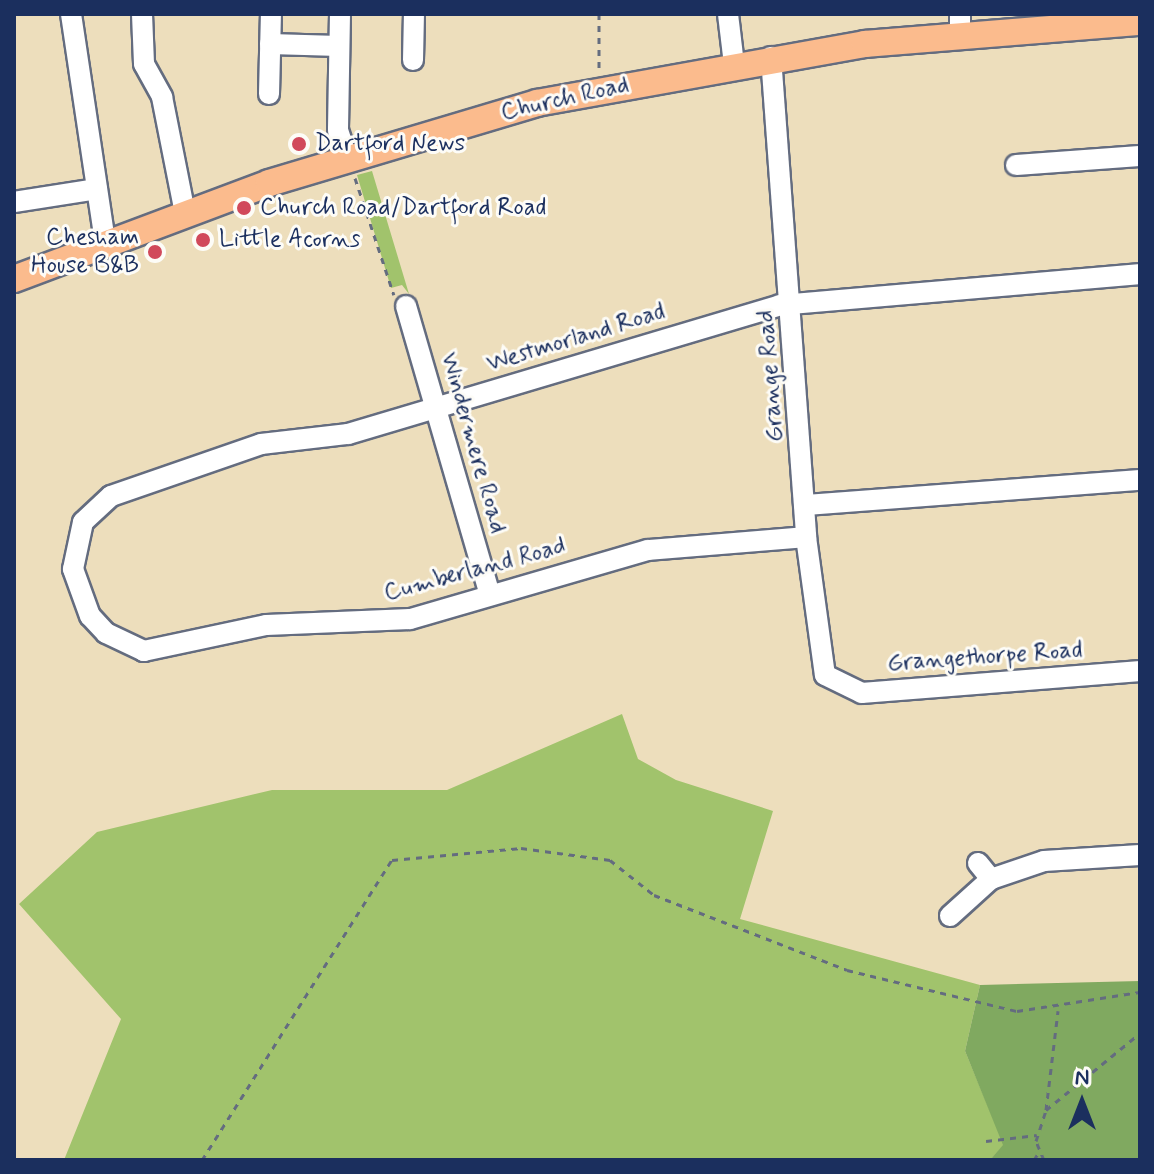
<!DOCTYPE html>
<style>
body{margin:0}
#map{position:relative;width:1154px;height:1174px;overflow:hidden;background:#eddebc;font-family:Mynerve,sans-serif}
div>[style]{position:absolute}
.green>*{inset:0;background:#a1c36c}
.forest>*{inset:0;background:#80a960}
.path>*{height:3px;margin-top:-1.5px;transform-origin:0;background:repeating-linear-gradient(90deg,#646c7f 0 6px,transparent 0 12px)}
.roads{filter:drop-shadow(2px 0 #646c7f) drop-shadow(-2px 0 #646c7f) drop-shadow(0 2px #646c7f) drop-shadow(0 -2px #646c7f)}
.minor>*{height:20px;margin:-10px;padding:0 10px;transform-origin:10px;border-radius:10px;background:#fff}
.major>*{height:26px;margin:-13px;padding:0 13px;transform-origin:13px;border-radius:13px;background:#fbbb8d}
.dots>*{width:22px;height:22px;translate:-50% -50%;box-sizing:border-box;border:4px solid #fdfcf7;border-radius:50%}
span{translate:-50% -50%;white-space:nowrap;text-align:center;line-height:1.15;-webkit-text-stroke:6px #fdfcf7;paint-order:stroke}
.street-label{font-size:24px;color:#1b2f5e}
.poi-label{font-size:24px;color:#1b2f5e}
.left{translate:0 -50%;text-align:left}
.right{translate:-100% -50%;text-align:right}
.frame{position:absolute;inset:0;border:16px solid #1b2f5e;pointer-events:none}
.north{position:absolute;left:1042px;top:1062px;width:80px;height:80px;-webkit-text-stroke:6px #fdfcf7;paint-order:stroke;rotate:0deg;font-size:22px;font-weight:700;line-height:32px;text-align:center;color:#1b2f5e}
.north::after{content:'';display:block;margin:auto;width:28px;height:36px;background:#1b2f5e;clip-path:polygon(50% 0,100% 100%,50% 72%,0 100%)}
</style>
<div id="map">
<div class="green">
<div style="clip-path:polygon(372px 171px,409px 294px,402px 285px,391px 288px,357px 175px)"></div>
<div style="clip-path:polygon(622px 714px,638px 759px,676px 780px,773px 811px,740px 919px,980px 985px,965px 1051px,1004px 1145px,990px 1160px,64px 1160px,121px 1019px,19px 904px,97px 832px,272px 790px,447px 790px)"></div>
</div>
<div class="forest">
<div style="clip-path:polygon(1140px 981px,1140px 1160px,990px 1160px,1003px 1145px,965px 1051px,980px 985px)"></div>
</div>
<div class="path">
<div style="left:599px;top:14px;width:56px;rotate:90deg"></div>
<div style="left:355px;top:178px;width:123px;rotate:71.6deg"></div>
<div style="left:1046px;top:1110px;width:100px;rotate:-83.1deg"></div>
<div style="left:986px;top:1141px;width:51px;rotate:-6.7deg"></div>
<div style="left:202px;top:1160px;width:355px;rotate:-57.7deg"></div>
<div style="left:392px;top:860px;width:130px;rotate:-5.3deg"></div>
<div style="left:521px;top:848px;width:90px;rotate:7.7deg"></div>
<div style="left:610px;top:860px;width:56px;rotate:38.5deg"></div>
<div style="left:654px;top:895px;width:207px;rotate:21.2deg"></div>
<div style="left:847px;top:970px;width:175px;rotate:13.6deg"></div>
<div style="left:1017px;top:1011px;width:124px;rotate:-8.8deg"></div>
<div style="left:1034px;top:1160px;width:12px;rotate:-59deg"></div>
<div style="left:1044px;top:1160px;width:21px;rotate:-113deg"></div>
<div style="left:1036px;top:1141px;width:33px;rotate:-72deg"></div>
<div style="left:1046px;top:1110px;width:122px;rotate:-39.3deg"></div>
</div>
<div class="roads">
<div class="minor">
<div style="left:71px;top:14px;width:231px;rotate:81.5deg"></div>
<div style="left:142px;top:14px;width:50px;rotate:87.7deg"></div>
<div style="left:144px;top:64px;width:38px;rotate:61deg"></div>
<div style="left:162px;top:97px;width:118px;rotate:78.8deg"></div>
<div style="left:340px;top:14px;width:116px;rotate:91deg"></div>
<div style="left:338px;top:130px;width:29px;rotate:72deg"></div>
<div style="left:728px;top:14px;width:50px;rotate:83.2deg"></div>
<div style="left:960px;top:14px;width:19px;rotate:90deg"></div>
<div style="left:270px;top:44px;width:69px;rotate:1.7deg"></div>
<div style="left:771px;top:57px;width:481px;rotate:85.8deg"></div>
<div style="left:806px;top:537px;width:139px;rotate:82.2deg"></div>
<div style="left:825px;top:675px;width:41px;rotate:25.9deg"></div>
<div style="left:862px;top:693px;width:279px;rotate:-4.5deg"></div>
<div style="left:413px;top:60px;width:46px;rotate:-88.8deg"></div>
<div style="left:269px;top:94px;width:80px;rotate:-88.6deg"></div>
<div style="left:1016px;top:165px;width:124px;rotate:-4.2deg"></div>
<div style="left:14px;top:202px;width:84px;rotate:-8.9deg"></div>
<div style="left:406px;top:306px;width:301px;rotate:73.8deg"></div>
<div style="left:806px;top:505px;width:335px;rotate:-4.3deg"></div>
<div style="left:806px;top:537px;width:159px;rotate:175.3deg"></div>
<div style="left:648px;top:550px;width:248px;rotate:163.8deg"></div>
<div style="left:410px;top:619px;width:144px;rotate:177.6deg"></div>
<div style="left:266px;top:625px;width:125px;rotate:168deg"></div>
<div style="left:144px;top:651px;width:42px;rotate:-154.7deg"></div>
<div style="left:106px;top:633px;width:23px;rotate:-133deg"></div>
<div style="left:90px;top:616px;width:50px;rotate:-109.9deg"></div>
<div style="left:73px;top:569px;width:48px;rotate:-78deg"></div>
<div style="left:83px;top:522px;width:38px;rotate:-43deg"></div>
<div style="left:111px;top:496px;width:159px;rotate:-19.1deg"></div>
<div style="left:261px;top:444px;width:88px;rotate:-6.6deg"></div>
<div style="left:348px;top:434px;width:451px;rotate:-16.6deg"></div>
<div style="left:780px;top:305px;width:361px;rotate:-4.9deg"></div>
<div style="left:978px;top:863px;width:21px;rotate:51deg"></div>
<div style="left:950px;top:916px;width:55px;rotate:-42.1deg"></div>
<div style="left:991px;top:879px;width:56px;rotate:-18.8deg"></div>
<div style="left:1044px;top:861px;width:96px;rotate:-3.6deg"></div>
</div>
<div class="major">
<div style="left:14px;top:279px;width:272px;rotate:-20.6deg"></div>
<div style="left:269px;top:183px;width:280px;rotate:-16.6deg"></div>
<div style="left:537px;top:103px;width:333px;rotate:-10.2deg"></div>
<div style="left:865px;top:44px;width:276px;rotate:-4.6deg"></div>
</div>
</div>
<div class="dots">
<div style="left:299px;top:144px;background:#d1495b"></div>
<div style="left:244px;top:208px;background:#d1495b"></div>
<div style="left:203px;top:240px;background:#d1495b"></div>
<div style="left:155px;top:252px;background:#d1495b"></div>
</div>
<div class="street-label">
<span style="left:565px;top:99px;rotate:-13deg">Church Road</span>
<span style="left:576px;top:338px;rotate:-17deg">Westmorland Road</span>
<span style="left:771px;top:376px;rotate:-94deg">Grange Road</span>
<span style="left:473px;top:443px;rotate:74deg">Windermere Road</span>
<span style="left:475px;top:570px;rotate:-15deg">Cumberland Road</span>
<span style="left:985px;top:657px;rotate:-4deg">Grangethorpe Road</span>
</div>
<div class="poi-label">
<span class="left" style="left:315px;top:144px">Dartford News</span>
<span class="left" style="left:260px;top:208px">Church Road/Dartford Road</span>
<span class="right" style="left:139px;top:252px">Chesham<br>House B&amp;B</span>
<span class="left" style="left:219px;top:240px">Little Acorns</span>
</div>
<div class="frame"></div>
<div class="north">N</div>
</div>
